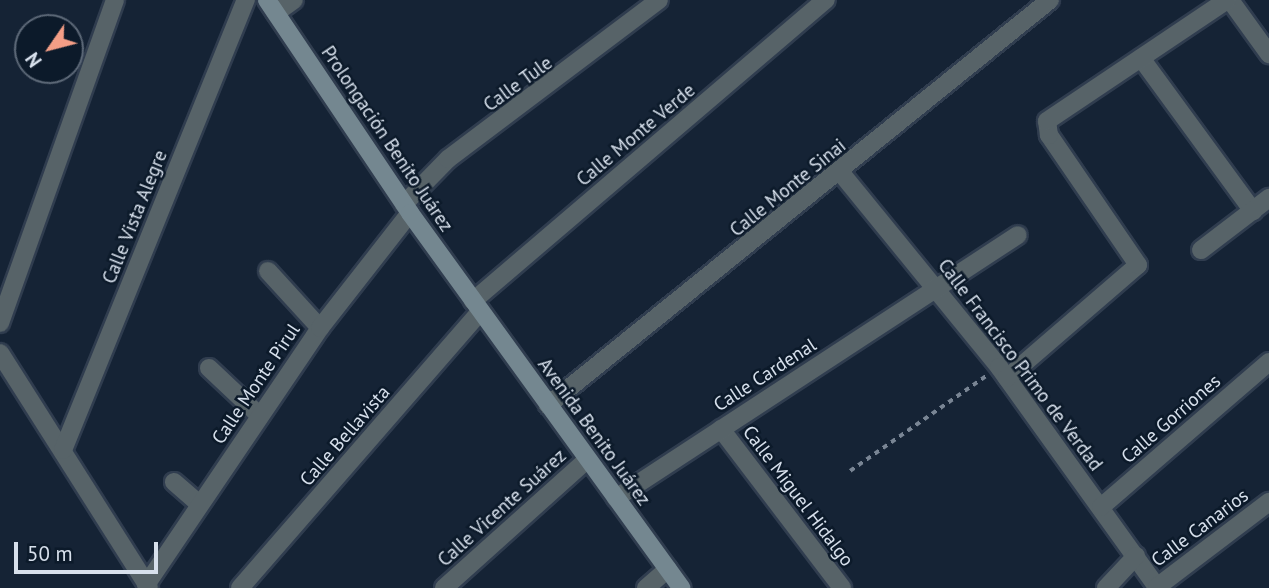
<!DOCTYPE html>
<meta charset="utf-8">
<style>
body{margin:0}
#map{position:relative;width:1269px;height:588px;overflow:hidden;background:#152335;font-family:"PT Sans",sans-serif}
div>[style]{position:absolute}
.path>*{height:3.5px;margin-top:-1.75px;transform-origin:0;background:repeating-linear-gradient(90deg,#798594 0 5px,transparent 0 10px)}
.roads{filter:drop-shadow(2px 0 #303d4f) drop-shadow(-2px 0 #303d4f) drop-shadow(0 2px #303d4f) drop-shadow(0 -2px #303d4f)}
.minor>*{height:18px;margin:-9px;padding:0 9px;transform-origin:9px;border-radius:9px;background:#576368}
.secondary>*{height:18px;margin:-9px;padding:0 9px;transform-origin:9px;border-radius:9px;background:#748790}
span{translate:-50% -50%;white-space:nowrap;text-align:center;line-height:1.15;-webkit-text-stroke:5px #0c1a2a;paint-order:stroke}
.street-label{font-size:19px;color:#d7e0ec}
.north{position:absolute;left:14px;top:14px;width:70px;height:70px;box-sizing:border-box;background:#0c1a2a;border:2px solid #5d6978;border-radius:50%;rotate:235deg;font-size:19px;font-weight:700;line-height:28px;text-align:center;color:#d7e0ec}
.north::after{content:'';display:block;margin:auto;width:24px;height:32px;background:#f49e86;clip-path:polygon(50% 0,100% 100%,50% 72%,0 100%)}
.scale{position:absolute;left:14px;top:542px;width:144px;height:32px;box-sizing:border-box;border:4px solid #d7e0ec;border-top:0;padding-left:9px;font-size:21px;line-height:24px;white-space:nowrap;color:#d7e0ec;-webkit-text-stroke:5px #0c1a2a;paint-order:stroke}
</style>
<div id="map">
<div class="path">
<div style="left:850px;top:471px;width:166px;rotate:-34.9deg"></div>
</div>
<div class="roads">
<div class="minor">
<div style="left:1230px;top:0;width:67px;rotate:54.2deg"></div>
<div style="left:276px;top:13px;width:22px;rotate:-36deg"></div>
<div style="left:1141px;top:58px;width:190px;rotate:53.8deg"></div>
<div style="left:841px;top:173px;width:250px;rotate:50.8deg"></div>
<div style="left:999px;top:367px;width:272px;rotate:54.3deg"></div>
<div style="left:404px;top:204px;width:63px;rotate:-45.6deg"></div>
<div style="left:448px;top:159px;width:264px;rotate:-37deg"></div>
<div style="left:1201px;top:250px;width:86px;rotate:-37.4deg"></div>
<div style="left:268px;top:271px;width:77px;rotate:47.6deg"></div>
<div style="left:473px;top:301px;width:464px;rotate:-40.5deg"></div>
<div style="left:0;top:323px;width:343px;rotate:-70.4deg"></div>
<div style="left:0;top:353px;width:278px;rotate:57.6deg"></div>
<div style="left:209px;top:368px;width:70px;rotate:43.3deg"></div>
<div style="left:1007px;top:378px;width:173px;rotate:-40.8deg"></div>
<div style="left:1138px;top:265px;width:158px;rotate:-124.4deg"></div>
<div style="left:1049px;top:135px;width:14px;rotate:-98deg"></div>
<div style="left:1047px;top:121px;width:217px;rotate:-33.9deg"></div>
<div style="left:548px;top:405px;width:645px;rotate:-38.9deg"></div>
<div style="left:721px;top:429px;width:200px;rotate:52.7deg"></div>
<div style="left:63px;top:450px;width:486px;rotate:-67.9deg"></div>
<div style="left:174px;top:482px;width:33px;rotate:41deg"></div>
<div style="left:616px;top:498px;width:480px;rotate:-33.2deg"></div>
<div style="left:1101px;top:507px;width:222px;rotate:-40.8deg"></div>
<div style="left:146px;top:585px;width:310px;rotate:-55.9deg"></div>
<div style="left:320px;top:328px;width:146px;rotate:-52deg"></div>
<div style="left:1157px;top:587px;width:141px;rotate:-37.2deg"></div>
<div style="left:240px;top:588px;width:366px;rotate:-49deg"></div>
<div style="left:444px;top:588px;width:193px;rotate:-41.9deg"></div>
<div style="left:646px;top:588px;width:29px;rotate:-41deg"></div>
<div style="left:1106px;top:588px;width:44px;rotate:-46.8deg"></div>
</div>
<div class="secondary">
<div style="left:267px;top:0;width:257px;rotate:56.1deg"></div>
<div style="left:410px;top:213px;width:463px;rotate:54.1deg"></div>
</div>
</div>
<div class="street-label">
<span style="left:518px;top:84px;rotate:-36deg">Calle Tule</span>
<span style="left:636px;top:135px;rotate:-40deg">Calle Monte Verde</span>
<span style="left:387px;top:139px;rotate:56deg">Prolongación Benito Juárez</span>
<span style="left:788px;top:188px;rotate:-39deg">Calle Monte Sinai</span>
<span style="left:135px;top:217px;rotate:-68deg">Calle Vista Alegre</span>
<span style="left:1020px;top:365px;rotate:53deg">Calle Francisco Primo de Verdad</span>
<span style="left:765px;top:375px;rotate:-33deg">Calle Cardenal</span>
<span style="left:256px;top:384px;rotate:-56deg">Calle Monte Pirul</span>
<span style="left:1171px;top:419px;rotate:-41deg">Calle Gorriones</span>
<span style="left:594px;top:432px;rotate:54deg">Avenida Benito Juárez</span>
<span style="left:345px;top:436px;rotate:-49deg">Calle Bellavista</span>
<span style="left:798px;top:496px;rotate:53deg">Calle Miguel Hidalgo</span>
<span style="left:502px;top:508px;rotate:-42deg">Calle Vicente Suárez</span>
<span style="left:1200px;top:528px;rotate:-37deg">Calle Canarios</span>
</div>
<div class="north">N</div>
<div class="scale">50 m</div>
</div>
